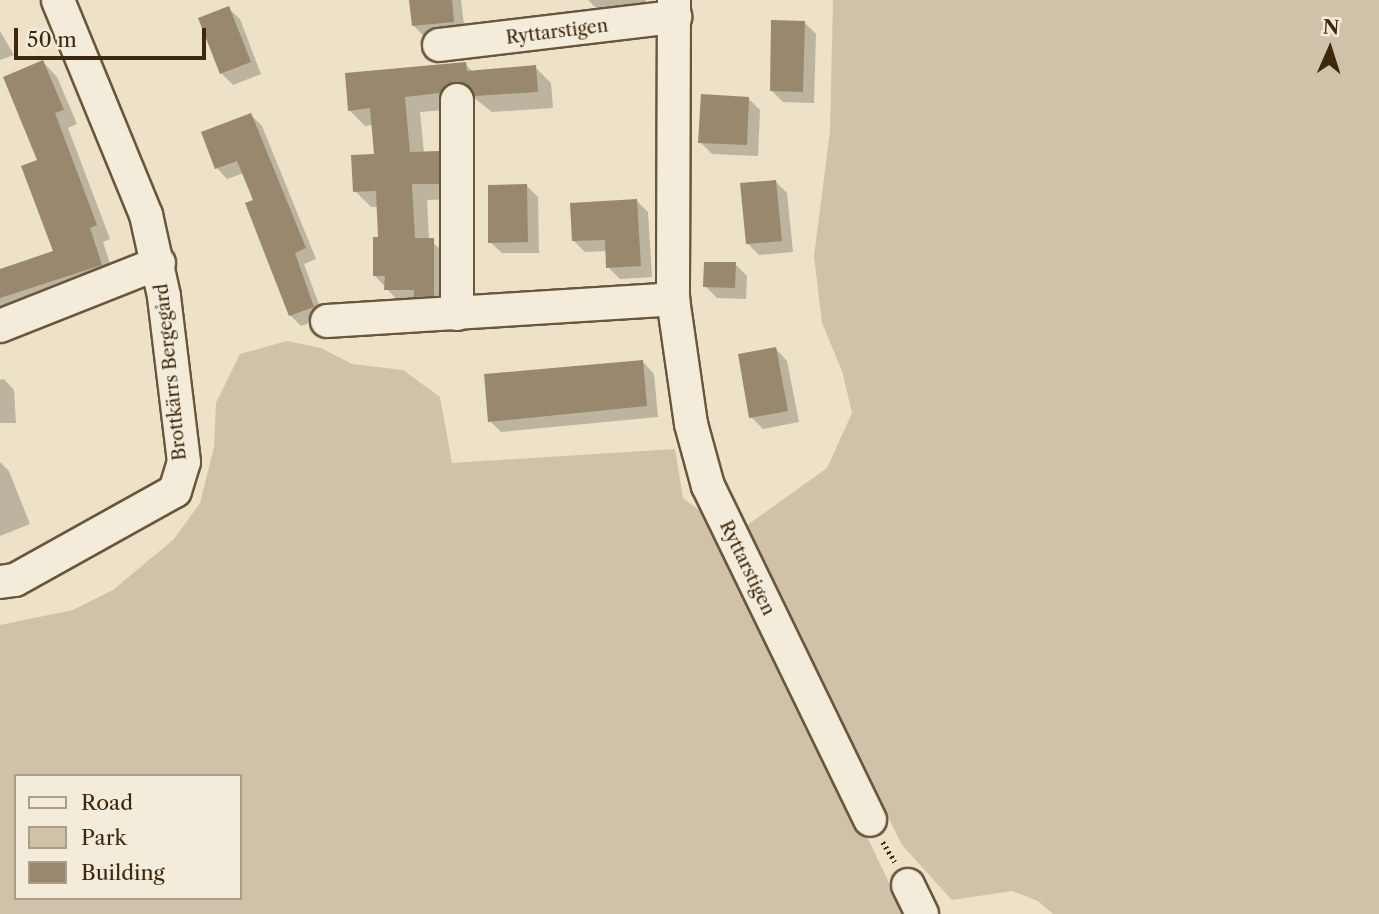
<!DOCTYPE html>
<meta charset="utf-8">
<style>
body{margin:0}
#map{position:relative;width:1379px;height:914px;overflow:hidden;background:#ede1c8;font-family:"Libre Caslon Text",serif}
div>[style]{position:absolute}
.green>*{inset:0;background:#cfc2a8}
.shadow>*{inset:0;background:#0003}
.building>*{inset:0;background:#99886d}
.path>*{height:4.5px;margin-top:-2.25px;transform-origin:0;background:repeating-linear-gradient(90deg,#3e280b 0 2px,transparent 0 5.5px)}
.roads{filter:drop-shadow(2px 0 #6a563a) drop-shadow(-2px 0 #6a563a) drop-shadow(0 2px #6a563a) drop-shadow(0 -2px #6a563a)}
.minor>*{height:32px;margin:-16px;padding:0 16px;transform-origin:16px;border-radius:16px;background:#f3ecdb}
span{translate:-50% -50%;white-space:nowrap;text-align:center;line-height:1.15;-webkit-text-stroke:5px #f3ecdb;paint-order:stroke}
.street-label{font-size:18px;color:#3e280b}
.legend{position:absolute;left:14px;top:774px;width:228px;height:126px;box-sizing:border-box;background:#f3ecdb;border:2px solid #ab9e88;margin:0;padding:9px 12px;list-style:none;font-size:21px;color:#3e280b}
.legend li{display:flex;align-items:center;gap:14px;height:35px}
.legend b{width:35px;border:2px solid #ab9e88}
.north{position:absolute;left:1295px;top:14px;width:70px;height:70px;-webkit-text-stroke:5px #f3ecdb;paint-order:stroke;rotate:3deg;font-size:19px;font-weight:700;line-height:28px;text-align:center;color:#3e280b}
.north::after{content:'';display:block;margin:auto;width:24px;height:32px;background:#3e280b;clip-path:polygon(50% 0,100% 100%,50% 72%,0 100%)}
.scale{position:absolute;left:14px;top:28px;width:192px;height:32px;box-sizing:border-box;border:4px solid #3e280b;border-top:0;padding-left:9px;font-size:21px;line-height:24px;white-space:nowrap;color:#3e280b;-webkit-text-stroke:5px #f3ecdb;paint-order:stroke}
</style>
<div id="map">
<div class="green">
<div style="clip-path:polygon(833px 0,1379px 0,1379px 914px,1053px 914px,1038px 901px,1012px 891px,952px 900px,902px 845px,746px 526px,827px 468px,852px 413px,842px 371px,822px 323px,814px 256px,830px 131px)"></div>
<div style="clip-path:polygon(evenodd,287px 341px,321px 348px,352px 364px,403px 370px,440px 397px,452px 463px,675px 449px,683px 498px,717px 524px,904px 914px,0 914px,0 625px,73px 610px,113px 590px,174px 539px,200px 503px,214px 447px,216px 403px,240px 354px,287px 341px,16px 776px,240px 776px,240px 898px,16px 898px,16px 776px)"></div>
</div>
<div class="shadow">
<div style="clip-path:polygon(411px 0,461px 0,465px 33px,425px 37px,413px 25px)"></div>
<div style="clip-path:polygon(588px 0,646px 0,646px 7px,598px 10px)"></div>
<div style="clip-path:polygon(228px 8px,240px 19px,261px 74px,233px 85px,221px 73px)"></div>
<div style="clip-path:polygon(804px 22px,816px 34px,814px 103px,783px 102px,771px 90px)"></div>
<div style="clip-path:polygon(0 31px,14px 55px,0 60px)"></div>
<div style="clip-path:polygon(43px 62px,57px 77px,77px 124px,68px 128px,110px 239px,103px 242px,115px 279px,0 318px,0 270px,55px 252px)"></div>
<div style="clip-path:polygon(465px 64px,473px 72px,535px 67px,551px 83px,553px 108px,492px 112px,473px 97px,457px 109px,420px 112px,424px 153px,438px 153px,454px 169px,454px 199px,427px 200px,429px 240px,449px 256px,449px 311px,402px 305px,374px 275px,380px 239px,379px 207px,371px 207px,355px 191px,376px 156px,373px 125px,365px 126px,349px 110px)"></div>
<div style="clip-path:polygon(748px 98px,760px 110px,758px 156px,712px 154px,700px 142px)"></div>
<div style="clip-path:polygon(251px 115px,262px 126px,316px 259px,304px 264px,324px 318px,301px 326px,290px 315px,244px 173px,227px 179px,217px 168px,203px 133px)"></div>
<div style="clip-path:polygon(776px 182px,787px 193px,793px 252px,759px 255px,747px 243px)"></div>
<div style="clip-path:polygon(527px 186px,538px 197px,539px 253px,502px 253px,490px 242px)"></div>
<div style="clip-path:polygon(637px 201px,648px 212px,652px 277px,620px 279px,608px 267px,607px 251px,585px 252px,574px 241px)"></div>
<div style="clip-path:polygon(735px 264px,747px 276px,746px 299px,717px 298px,705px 286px)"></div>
<div style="clip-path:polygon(776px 349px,787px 361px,799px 422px,763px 429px,751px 417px)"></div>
<div style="clip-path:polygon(643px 362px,654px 374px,658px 417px,501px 432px,490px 421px)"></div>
<div style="clip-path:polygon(4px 379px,14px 390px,16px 423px,0 423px,0 380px)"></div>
<div style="clip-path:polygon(0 462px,9px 471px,30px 524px,0 536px)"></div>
</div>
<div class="building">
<div style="clip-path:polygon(409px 0,452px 0,454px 22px,412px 26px)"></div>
<div style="clip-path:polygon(229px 6px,251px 62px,220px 74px,198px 18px)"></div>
<div style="clip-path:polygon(771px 20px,805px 21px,803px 92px,770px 91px)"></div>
<div style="clip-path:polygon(43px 60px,64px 110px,55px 113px,97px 225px,90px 228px,102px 265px,0 298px,0 269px,53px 251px,21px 166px,37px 160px,3px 77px)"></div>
<div style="clip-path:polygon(466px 62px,467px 71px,536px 65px,538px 92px,475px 96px,467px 85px,456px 82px,440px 93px,405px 97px,410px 152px,439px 151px,439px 184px,412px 184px,415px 238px,434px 238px,434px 296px,414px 297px,414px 290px,384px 290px,385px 276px,373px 276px,373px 237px,378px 237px,376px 191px,353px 192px,351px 155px,374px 154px,370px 108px,348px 111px,345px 73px)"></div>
<div style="clip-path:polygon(701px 94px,749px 97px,747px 145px,698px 143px)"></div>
<div style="clip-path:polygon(251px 113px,306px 248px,295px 253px,314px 307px,289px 316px,245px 203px,253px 200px,237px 161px,215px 169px,201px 132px)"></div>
<div style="clip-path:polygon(776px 180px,782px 241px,746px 244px,740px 183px)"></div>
<div style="clip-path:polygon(527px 184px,528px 242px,488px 243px,488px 185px)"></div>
<div style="clip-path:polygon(637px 199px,641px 266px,606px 268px,605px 240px,572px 241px,570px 203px)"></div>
<div style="clip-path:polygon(704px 262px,736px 262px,735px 288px,703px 287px)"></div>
<div style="clip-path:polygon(776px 347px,788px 411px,749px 418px,738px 354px)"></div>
<div style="clip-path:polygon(643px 360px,647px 406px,488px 422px,484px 374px)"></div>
</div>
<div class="path">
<div style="left:883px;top:842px;width:23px;rotate:59deg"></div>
</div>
<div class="roads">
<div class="minor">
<div style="left:674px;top:0;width:299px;rotate:90.2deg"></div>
<div style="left:673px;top:299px;width:126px;rotate:81.8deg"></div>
<div style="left:691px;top:424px;width:64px;rotate:74.7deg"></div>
<div style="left:708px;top:486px;width:371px;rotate:64.1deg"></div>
<div style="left:439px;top:45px;width:238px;rotate:-6.8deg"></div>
<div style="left:457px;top:100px;width:214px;rotate:90deg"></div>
<div style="left:327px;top:321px;width:347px;rotate:-3.6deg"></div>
<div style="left:0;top:326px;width:171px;rotate:-21.6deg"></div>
<div style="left:0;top:582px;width:15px;rotate:-8deg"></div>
<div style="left:15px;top:580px;width:183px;rotate:-29.1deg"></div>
<div style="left:175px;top:491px;width:30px;rotate:-73deg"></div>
<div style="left:184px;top:462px;width:167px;rotate:-96.9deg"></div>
<div style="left:164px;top:296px;width:83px;rotate:-102.5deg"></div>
<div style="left:146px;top:215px;width:232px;rotate:-112.3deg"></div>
<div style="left:908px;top:885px;width:32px;rotate:64deg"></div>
</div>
</div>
<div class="street-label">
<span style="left:557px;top:32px;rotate:-7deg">Ryttarstigen</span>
<span style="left:171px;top:372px;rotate:-96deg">Brottkärrs Bergegård</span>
<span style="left:747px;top:568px;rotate:64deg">Ryttarstigen</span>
</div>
<ul class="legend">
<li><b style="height:9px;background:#f3ecdb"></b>Road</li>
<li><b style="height:19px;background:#cfc2a8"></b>Park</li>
<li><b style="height:19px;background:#99886d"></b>Building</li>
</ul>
<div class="north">N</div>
<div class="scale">50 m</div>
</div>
